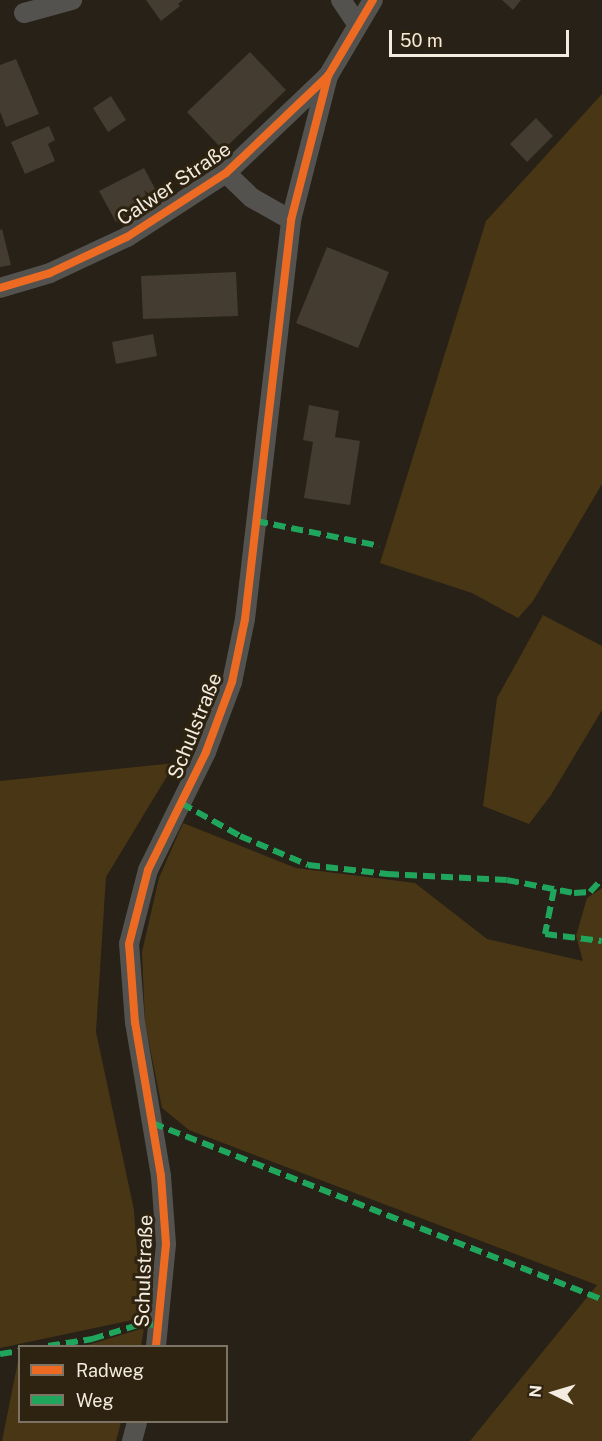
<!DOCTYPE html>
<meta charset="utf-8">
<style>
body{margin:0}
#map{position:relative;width:602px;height:1441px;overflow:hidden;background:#272117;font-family:"Public Sans",sans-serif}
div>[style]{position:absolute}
.green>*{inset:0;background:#493614}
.building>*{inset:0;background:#443c30}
.street>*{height:20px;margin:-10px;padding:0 10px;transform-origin:10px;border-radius:10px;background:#54524e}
.quiet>*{height:6px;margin-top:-3px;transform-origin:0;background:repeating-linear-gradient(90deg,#20a55d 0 12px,transparent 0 18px)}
.cycleway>*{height:8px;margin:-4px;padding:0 4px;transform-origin:4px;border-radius:4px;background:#ed6a23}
span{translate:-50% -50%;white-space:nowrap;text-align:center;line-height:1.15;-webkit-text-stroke:6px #2e2310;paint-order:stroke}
.street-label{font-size:20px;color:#f4ece1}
.legend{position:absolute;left:18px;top:1345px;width:210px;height:78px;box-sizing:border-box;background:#2e2310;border:2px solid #7d7364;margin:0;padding:8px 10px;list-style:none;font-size:18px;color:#f4ece1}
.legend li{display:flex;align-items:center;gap:12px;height:30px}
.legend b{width:30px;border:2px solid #7d7364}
.north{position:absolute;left:524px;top:1363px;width:60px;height:60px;-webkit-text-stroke:4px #2e2310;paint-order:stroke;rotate:275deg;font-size:16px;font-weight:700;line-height:24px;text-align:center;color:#f4ece1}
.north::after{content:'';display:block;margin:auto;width:21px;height:27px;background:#f4ece1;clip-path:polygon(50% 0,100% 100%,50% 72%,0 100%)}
.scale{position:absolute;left:389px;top:30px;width:180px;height:27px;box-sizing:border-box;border:3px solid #f4ece1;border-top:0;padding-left:8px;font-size:18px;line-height:21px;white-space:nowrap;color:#f4ece1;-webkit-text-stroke:4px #2e2310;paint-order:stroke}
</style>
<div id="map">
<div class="green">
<div style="clip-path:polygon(602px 94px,602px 484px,533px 601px,518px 618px,472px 593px,380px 563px,486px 221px)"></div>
<div style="clip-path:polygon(543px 615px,602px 646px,602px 710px,551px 795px,529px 824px,483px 806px,497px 698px)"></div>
<div style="clip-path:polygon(175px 763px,106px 877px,96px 1032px,134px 1210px,142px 1318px,0 1348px,0 781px)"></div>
<div style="clip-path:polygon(183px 823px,296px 868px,415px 883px,487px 939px,583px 961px,576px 936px,587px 898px,602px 888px,602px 1441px,470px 1441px,597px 1285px,189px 1130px,162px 1108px,145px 1023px,142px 952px,159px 878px)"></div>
<div style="clip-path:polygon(144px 1328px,141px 1346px,79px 1346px,91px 1344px)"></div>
<div style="clip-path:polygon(18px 1361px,20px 1422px,121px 1422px,116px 1441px,2px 1441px)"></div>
</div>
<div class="building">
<div style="clip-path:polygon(146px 0,183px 0,178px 4px,180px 6px,161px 21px)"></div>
<div style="clip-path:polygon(502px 0,521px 0,513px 10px)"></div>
<div style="clip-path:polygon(250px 52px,286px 90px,223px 150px,187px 112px)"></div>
<div style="clip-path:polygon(16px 59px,39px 114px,6px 127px,0 112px,0 65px)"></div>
<div style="clip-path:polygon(111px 96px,126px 120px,108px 132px,93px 108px)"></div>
<div style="clip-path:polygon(536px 118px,553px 136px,527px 162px,510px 144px)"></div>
<div style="clip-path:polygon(49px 126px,55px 140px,48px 144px,55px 161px,25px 174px,11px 142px)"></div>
<div style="clip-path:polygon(144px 168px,160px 198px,116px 222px,99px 191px)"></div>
<div style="clip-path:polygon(2px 229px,11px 265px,0 267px,0 230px)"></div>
<div style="clip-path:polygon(327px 247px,389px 272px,358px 348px,296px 323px)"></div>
<div style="clip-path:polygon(236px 272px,238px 316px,143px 319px,141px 276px)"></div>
<div style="clip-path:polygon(153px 334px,157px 356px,116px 364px,112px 342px)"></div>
<div style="clip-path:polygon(309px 405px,339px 411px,335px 437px,360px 441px,350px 505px,304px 498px,313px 442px,303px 440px)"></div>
</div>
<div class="street">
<div style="left:341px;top:0;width:29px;rotate:56deg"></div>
<div style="left:24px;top:13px;width:50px;rotate:-15.2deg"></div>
<div style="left:226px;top:173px;width:36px;rotate:44deg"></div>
<div style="left:252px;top:198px;width:45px;rotate:29.4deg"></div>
<div style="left:0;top:288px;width:52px;rotate:-16.7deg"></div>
<div style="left:50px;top:273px;width:85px;rotate:-25.1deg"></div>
<div style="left:127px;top:237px;width:118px;rotate:-32.9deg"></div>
<div style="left:226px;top:173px;width:141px;rotate:-43.6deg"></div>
<div style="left:328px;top:76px;width:88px;rotate:-59.4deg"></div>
<div style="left:156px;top:1346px;width:102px;rotate:-84.4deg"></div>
<div style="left:166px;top:1244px;width:68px;rotate:-94.2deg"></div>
<div style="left:161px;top:1176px;width:155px;rotate:-99.6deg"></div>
<div style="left:135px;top:1023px;width:79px;rotate:-94.3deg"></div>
<div style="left:129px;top:944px;width:76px;rotate:-75.6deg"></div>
<div style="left:148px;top:870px;width:131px;rotate:-63.8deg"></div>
<div style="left:206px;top:752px;width:75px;rotate:-69.6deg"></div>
<div style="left:232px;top:682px;width:64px;rotate:-78.3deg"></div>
<div style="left:245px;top:619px;width:402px;rotate:-83.4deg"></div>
<div style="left:291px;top:220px;width:149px;rotate:-75.6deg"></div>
<div style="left:132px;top:1441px;width:20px;rotate:-75deg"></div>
</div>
<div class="quiet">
<div style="left:256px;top:521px;width:126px;rotate:11.4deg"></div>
<div style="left:181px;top:803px;width:68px;rotate:29.2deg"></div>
<div style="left:240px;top:836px;width:74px;rotate:23.1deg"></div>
<div style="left:308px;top:865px;width:80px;rotate:6.5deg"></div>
<div style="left:387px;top:874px;width:120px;rotate:2.9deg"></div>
<div style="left:507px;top:880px;width:68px;rotate:11deg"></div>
<div style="left:574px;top:893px;width:16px;rotate:-4deg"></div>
<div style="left:590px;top:892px;width:18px;rotate:-47deg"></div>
<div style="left:554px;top:889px;width:46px;rotate:101.3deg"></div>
<div style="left:545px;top:934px;width:57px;rotate:7deg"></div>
<div style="left:152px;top:1123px;width:483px;rotate:21.4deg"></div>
<div style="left:48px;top:1346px;width:45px;rotate:-9deg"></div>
<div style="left:92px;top:1339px;width:51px;rotate:-17deg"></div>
<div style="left:141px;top:1324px;width:18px;rotate:3deg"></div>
<div style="left:0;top:1354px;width:20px;rotate:-9deg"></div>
</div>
<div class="cycleway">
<div style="left:0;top:288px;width:52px;rotate:-16.7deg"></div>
<div style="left:50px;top:273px;width:85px;rotate:-25.1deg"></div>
<div style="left:127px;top:237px;width:118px;rotate:-32.9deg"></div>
<div style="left:226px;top:173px;width:141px;rotate:-43.6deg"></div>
<div style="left:328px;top:76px;width:88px;rotate:-59.4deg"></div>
<div style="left:156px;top:1346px;width:102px;rotate:-84.4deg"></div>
<div style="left:166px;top:1244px;width:68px;rotate:-94.2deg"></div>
<div style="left:161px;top:1176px;width:155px;rotate:-99.6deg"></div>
<div style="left:135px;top:1023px;width:79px;rotate:-94.3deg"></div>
<div style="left:129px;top:944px;width:76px;rotate:-75.6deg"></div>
<div style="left:148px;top:870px;width:131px;rotate:-63.8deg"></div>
<div style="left:206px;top:752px;width:75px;rotate:-69.6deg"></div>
<div style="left:232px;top:682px;width:64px;rotate:-78.3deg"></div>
<div style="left:245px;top:619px;width:402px;rotate:-83.4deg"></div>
<div style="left:291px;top:220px;width:149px;rotate:-75.6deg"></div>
</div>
<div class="street-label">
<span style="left:174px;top:184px;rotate:-34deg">Calwer Straße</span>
<span style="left:195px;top:726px;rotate:-68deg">Schulstraße</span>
<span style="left:144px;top:1271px;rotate:-88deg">Schulstraße</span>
</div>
<ul class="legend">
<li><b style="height:8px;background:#ed6a23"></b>Radweg</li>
<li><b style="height:8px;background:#20a55d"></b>Weg</li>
</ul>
<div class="north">N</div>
<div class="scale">50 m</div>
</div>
